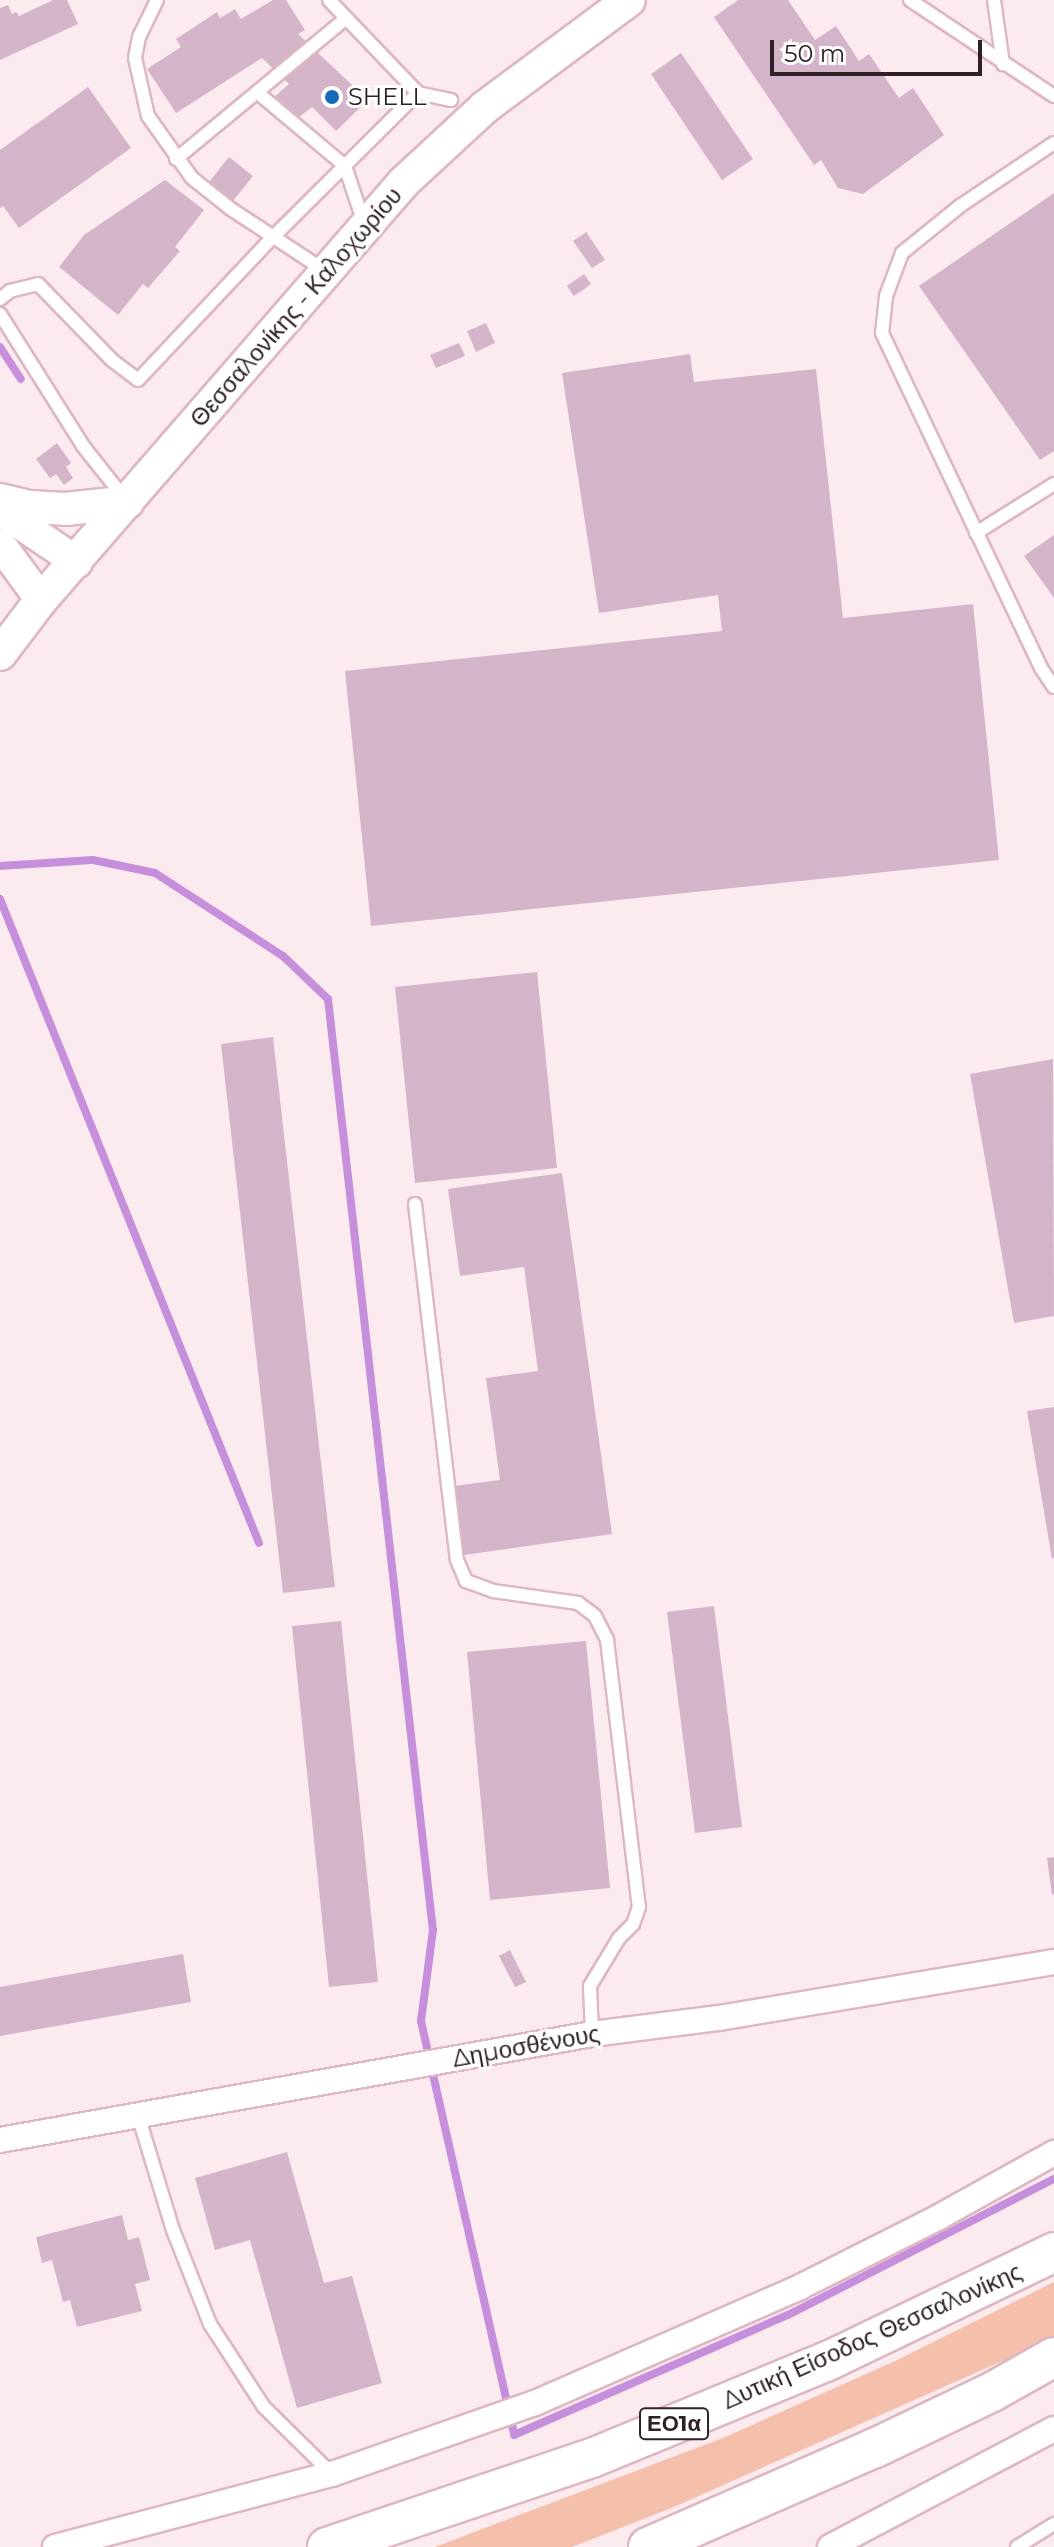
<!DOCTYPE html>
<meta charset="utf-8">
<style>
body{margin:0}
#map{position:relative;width:1054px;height:2547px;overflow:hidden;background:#fbebef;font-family:Montserrat,sans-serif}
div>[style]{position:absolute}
.green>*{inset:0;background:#f4bfab}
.stream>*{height:8px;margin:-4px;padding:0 4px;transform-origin:4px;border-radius:4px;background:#c68fdb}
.building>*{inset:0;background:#d3b4c9}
.roads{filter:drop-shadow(2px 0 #ddb7c1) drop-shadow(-2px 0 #ddb7c1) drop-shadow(0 2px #ddb7c1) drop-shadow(0 -2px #ddb7c1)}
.service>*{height:12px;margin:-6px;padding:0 6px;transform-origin:6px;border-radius:6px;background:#fff}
.minor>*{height:24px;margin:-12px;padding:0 12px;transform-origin:12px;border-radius:12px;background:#fff}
.tertiary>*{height:30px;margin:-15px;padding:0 15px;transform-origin:15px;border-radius:15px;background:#fff}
.secondary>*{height:32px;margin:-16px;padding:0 16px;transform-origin:16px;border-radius:16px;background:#fff}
.trunk>*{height:38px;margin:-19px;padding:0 19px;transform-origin:19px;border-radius:19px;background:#fff}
.dots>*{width:22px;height:22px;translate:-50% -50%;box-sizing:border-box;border:4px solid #fff;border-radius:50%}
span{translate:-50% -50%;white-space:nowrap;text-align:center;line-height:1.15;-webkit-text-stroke:6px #fff;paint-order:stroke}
.shield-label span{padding:2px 6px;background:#fff;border:2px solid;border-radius:6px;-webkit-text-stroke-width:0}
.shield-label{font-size:22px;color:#2e2024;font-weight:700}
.poi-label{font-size:24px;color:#2e2024}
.left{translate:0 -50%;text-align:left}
.street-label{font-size:24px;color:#2e2024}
.scale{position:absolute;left:770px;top:40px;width:212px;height:36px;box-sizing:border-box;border:4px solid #2e2024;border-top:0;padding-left:10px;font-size:24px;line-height:28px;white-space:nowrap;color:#2e2024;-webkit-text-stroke:6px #fff;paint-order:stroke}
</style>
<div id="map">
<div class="green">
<div style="clip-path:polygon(1054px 2282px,1054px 2338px,674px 2507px,572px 2547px,435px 2547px,723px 2438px,895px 2361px)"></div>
</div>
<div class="stream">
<div style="left:0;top:347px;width:38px;rotate:57deg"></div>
<div style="left:0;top:866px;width:93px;rotate:-3.7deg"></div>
<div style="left:93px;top:860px;width:63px;rotate:11.8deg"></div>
<div style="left:155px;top:873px;width:153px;rotate:33deg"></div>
<div style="left:283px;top:956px;width:62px;rotate:43.7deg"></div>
<div style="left:328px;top:999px;width:937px;rotate:83.57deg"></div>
<div style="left:433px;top:1930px;width:92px;rotate:97.5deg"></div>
<div style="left:421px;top:2021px;width:424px;rotate:77.3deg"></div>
<div style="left:514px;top:2435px;width:299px;rotate:-23.7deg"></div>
<div style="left:788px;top:2315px;width:299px;rotate:-27.1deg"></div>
<div style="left:0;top:899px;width:694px;rotate:68.09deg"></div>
</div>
<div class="building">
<div style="clip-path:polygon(53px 0,67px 0,78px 24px,0 60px,0 8px,8px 5px,12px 14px,16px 12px,19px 16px)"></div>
<div style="clip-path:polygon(273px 0,286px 0,305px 30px,298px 34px,368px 100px,336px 131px,312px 107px,298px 118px,273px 98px,289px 84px,262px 58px,176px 113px,147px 69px,181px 47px,176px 39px,217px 12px,220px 18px,235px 9px,241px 19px)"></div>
<div style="clip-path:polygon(738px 0,788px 0,815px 40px,836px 26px,859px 61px,869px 54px,899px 98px,913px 88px,944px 135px,863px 194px,838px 188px,821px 160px,814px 165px,714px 17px)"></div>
<div style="clip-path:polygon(681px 53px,753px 159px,722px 180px,651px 74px)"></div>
<div style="clip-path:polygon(88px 87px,131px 148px,19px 228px,3px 206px,0 208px,0 150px)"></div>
<div style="clip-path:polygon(229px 157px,253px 176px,233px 201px,209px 182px)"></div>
<div style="clip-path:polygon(165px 180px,204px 210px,175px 247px,180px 251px,148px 288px,143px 284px,118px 315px,59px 267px,84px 235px)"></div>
<div style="clip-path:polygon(1054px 193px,1054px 451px,1040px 460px,919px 286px)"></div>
<div style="clip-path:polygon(586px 232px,605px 260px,592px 268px,573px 241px)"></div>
<div style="clip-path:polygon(584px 274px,591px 284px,574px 296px,567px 286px)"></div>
<div style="clip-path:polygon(486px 323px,495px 343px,476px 352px,467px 331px)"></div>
<div style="clip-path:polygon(459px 343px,465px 356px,436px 368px,430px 355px)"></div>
<div style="clip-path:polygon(690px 354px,694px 382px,816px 369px,843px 618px,973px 604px,999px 860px,371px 926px,345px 671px,722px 631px,718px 595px,599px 613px,562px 373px)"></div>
<div style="clip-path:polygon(57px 443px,71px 463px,66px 467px,73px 478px,64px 485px,56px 474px,50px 478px,36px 459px)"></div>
<div style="clip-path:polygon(1054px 535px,1054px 598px,1024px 556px)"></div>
<div style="clip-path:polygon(537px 972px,557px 1168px,415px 1183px,395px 987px)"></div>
<div style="clip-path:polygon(273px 1037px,335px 1587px,283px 1593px,221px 1044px)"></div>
<div style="clip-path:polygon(1053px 1059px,1054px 1316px,1014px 1323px,970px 1074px)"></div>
<div style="clip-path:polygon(562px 1173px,612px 1534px,464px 1555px,454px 1486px,500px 1480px,486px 1378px,538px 1371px,524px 1267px,460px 1276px,448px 1189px)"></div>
<div style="clip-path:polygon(1054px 1407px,1054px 1558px,1052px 1559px,1027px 1411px)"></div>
<div style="clip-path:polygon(714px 1606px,742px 1827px,695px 1833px,667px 1612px)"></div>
<div style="clip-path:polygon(341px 1621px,378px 1982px,329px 1987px,292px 1626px)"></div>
<div style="clip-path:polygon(586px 1641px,610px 1888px,490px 1900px,467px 1652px)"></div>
<div style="clip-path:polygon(1054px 1857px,1054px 1894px,1052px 1895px,1047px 1858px)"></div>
<div style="clip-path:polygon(510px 1950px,526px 1982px,515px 1987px,499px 1956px)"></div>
<div style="clip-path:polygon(183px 1954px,191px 2002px,0 2036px,0 1987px)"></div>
<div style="clip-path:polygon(287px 2152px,324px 2283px,352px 2276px,382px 2383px,297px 2408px,250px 2240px,215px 2250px,195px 2178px)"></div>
<div style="clip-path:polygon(122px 2215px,128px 2240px,139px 2237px,150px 2280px,135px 2284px,142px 2311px,77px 2327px,70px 2300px,63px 2302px,52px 2260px,42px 2263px,36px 2237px)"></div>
</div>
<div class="roads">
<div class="service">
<div style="left:157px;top:0;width:41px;rotate:115.9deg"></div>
<div style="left:139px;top:37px;width:21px;rotate:101deg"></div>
<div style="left:135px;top:58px;width:59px;rotate:77.4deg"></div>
<div style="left:148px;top:116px;width:76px;rotate:54.6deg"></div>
<div style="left:192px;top:178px;width:50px;rotate:38.5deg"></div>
<div style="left:231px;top:209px;width:111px;rotate:33.3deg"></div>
<div style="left:329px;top:0;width:129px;rotate:46.3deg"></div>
<div style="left:418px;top:93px;width:34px;rotate:12deg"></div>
<div style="left:910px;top:0;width:173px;rotate:33.7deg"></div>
<div style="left:994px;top:0;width:65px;rotate:82deg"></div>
<div style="left:258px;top:93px;width:114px;rotate:40deg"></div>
<div style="left:345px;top:166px;width:60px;rotate:71.6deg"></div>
<div style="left:1054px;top:143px;width:113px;rotate:146.2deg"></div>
<div style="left:960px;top:206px;width:75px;rotate:141deg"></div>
<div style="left:902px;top:253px;width:46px;rotate:110.4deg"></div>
<div style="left:886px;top:296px;width:37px;rotate:96deg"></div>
<div style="left:882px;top:333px;width:371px;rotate:64.6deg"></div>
<div style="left:1041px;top:668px;width:23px;rotate:56deg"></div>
<div style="left:176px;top:159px;width:219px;rotate:-39.6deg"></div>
<div style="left:0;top:299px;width:13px;rotate:-39deg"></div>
<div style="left:10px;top:291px;width:29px;rotate:-14deg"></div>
<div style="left:38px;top:284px;width:107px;rotate:45.8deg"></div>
<div style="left:113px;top:361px;width:31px;rotate:37deg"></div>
<div style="left:138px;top:380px;width:195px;rotate:-46.7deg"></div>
<div style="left:272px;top:238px;width:206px;rotate:-44.8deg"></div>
<div style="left:0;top:314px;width:156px;rotate:57.8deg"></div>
<div style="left:83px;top:446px;width:68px;rotate:51.6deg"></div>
<div style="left:976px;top:533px;width:92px;rotate:-32.1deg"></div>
<div style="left:415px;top:1204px;width:358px;rotate:83.3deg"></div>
<div style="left:457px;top:1560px;width:23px;rotate:67deg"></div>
<div style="left:466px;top:1581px;width:29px;rotate:20deg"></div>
<div style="left:493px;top:1591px;width:86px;rotate:8deg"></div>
<div style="left:578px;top:1603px;width:21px;rotate:37deg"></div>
<div style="left:595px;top:1616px;width:27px;rotate:63deg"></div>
<div style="left:607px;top:1640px;width:269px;rotate:83.2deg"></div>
<div style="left:639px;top:1907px;width:18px;rotate:109deg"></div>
<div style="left:633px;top:1924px;width:20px;rotate:135deg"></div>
<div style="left:619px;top:1938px;width:56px;rotate:121.1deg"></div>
<div style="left:590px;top:1986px;width:48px;rotate:87.6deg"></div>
<div style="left:138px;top:2115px;width:120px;rotate:73.1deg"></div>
<div style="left:173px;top:2230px;width:101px;rotate:68.5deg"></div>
<div style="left:210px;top:2324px;width:99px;rotate:57deg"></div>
<div style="left:264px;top:2407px;width:95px;rotate:44.6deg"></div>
<div style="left:1017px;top:2547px;width:44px;rotate:-31.9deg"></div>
</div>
<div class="minor">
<div style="left:0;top:2140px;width:601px;rotate:-10.15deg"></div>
<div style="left:592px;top:2034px;width:128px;rotate:-7.2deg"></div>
<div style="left:719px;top:2018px;width:340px;rotate:-9.5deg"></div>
<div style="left:55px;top:2547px;width:286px;rotate:-14.8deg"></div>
<div style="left:332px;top:2474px;width:215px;rotate:-19.3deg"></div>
<div style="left:535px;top:2403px;width:289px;rotate:-23.6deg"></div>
<div style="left:800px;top:2287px;width:156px;rotate:-26.7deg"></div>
<div style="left:939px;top:2217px;width:132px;rotate:-29.1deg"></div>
<div style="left:830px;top:2547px;width:253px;rotate:-27.8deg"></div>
</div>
<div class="tertiary">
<div style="left:0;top:510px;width:93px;rotate:34deg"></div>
<div style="left:0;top:544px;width:69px;rotate:53.8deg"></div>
</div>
<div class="secondary">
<div style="left:0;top:500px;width:31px;rotate:13deg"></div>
<div style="left:30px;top:507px;width:36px;rotate:3deg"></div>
<div style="left:66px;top:509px;width:62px;rotate:-6.4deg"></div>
<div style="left:0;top:654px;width:68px;rotate:-52.8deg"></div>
<div style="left:41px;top:600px;width:554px;rotate:-49.03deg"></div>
<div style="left:404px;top:182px;width:110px;rotate:-42.8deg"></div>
<div style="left:485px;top:107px;width:179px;rotate:-36.6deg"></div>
</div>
<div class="trunk">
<div style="left:327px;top:2547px;width:280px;rotate:-18.6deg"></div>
<div style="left:592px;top:2458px;width:257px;rotate:-22.4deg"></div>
<div style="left:830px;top:2360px;width:249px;rotate:-25.7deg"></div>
<div style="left:648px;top:2547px;width:248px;rotate:-23.6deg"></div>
<div style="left:875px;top:2448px;width:130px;rotate:-25.6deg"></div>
<div style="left:992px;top:2392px;width:71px;rotate:-29.4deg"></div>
</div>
</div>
<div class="dots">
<div style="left:332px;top:97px;background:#166ab8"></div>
</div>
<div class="shield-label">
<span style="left:674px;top:2424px">ΕΟ1α</span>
</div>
<div class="poi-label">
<span class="left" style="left:348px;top:97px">SHELL</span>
</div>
<div class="street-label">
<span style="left:296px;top:307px;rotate:-49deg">Θεσσαλονίκης - Καλοχωρίου</span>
<span style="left:526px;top:2046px;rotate:-10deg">Δημοσθένους</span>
<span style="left:872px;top:2336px;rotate:-24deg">Δυτική Είσοδος Θεσσαλονίκης</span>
</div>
<div class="scale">50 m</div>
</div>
